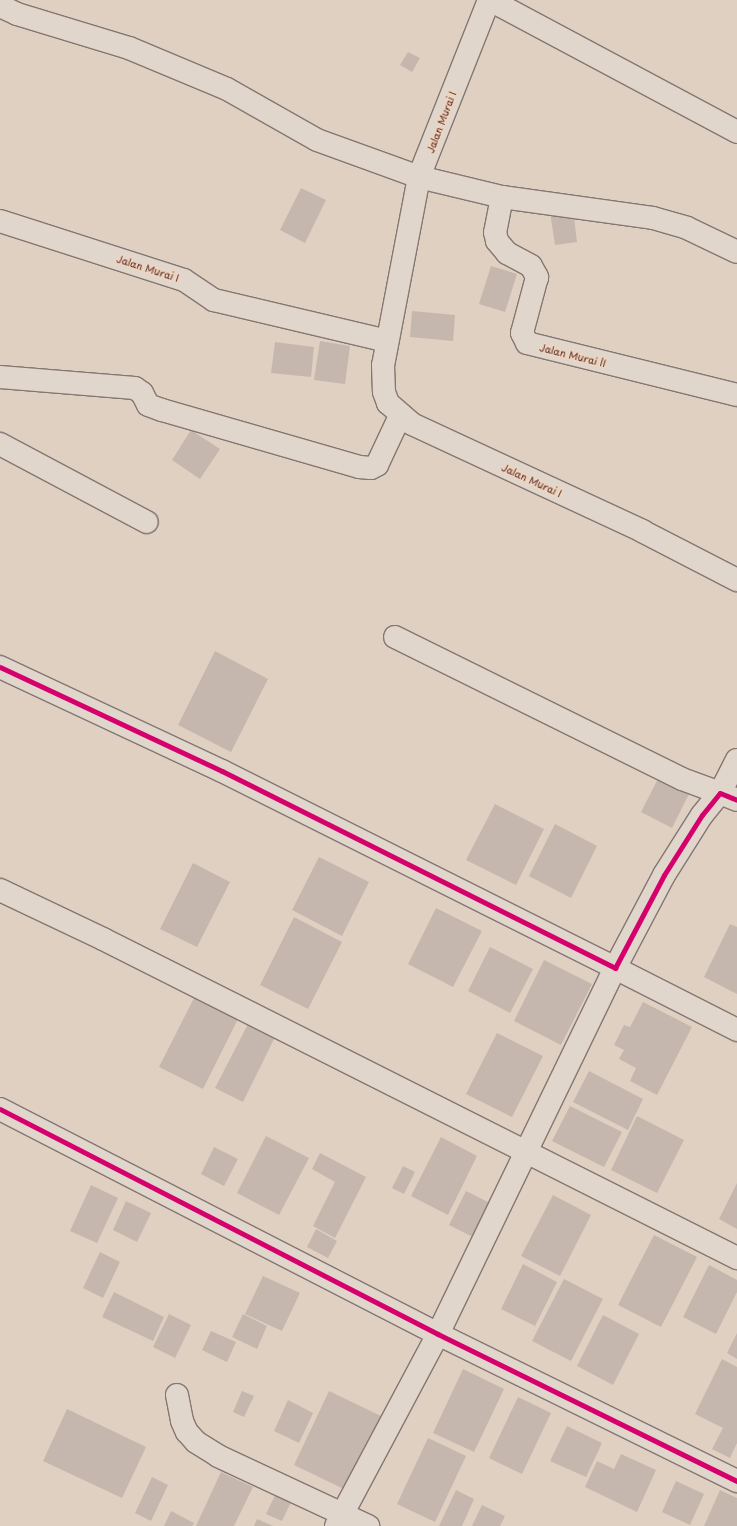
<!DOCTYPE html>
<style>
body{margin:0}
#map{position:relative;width:737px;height:1526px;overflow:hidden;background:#dfd0c1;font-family:"Playpen Sans",sans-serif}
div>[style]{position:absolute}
.building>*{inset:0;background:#c5b7ad}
.roads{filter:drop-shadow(1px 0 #857672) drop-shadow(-1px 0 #857672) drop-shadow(0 1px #857672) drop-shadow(0 -1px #857672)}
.minor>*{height:22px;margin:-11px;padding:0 11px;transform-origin:11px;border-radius:11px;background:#e0d6cb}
.cycleway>*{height:5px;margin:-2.5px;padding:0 2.5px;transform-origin:2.5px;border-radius:2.5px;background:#d6006c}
span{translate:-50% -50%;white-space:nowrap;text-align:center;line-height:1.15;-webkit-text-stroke:3px #f3d7ba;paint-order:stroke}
.street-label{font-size:10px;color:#4a1f2b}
</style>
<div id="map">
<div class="building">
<div style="clip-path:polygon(408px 52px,420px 58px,412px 72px,400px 65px)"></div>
<div style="clip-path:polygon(301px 188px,326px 200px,305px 243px,280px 230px)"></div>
<div style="clip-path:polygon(573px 209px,577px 242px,555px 245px,550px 212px)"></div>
<div style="clip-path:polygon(491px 266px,517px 274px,505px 312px,479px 304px)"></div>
<div style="clip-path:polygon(412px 311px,455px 315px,453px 341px,410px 337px)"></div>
<div style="clip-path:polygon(320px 341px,350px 346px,345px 384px,314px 380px)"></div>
<div style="clip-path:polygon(275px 342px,314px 347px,311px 377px,271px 373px)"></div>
<div style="clip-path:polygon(191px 430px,220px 449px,200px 479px,172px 460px)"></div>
<div style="clip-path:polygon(215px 651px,268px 679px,231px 752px,178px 725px)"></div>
<div style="clip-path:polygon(659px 777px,690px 792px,672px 828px,641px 812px)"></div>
<div style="clip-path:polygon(495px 804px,544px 829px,516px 885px,466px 860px)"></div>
<div style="clip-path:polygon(555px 824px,597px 846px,571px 898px,529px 876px)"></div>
<div style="clip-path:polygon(319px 857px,369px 882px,342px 936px,292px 910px)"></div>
<div style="clip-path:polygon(193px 863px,230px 882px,197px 947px,160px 929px)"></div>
<div style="clip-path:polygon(436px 908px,482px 931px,453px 987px,408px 964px)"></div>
<div style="clip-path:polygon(294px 917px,342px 942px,308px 1009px,260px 985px)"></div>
<div style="clip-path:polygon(730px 924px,737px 927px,737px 994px,704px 977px)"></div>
<div style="clip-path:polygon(490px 947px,533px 969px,510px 1013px,468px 991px)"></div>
<div style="clip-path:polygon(544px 960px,592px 984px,561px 1045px,514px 1021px)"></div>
<div style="clip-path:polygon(195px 996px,238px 1019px,203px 1089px,159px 1067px)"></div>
<div style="clip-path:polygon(643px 1002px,692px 1027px,657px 1095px,630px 1081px,636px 1068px,619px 1059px,624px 1050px,614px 1045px,624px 1025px,630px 1027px)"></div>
<div style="clip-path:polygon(248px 1024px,275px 1037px,243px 1102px,215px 1088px)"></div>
<div style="clip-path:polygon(497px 1033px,543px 1056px,512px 1117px,466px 1094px)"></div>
<div style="clip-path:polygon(589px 1071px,643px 1099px,628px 1130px,573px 1102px)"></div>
<div style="clip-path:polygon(570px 1106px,622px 1132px,604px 1167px,552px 1141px)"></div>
<div style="clip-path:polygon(637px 1116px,684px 1140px,657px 1193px,611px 1170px)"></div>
<div style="clip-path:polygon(266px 1136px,309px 1158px,279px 1215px,237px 1193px)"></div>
<div style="clip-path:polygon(441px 1137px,477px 1156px,448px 1215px,411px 1196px)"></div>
<div style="clip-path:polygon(214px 1147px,238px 1159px,224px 1186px,201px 1174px)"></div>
<div style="clip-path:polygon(320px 1153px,366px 1177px,335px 1238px,313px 1226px,335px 1182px,312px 1169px)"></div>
<div style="clip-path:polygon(403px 1166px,415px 1172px,404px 1194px,392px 1188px)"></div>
<div style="clip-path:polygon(737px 1183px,737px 1229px,719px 1219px)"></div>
<div style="clip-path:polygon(91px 1185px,118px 1198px,97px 1243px,70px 1231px)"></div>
<div style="clip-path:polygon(466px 1191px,492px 1204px,475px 1238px,449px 1225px)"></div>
<div style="clip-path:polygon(553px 1195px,591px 1215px,560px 1276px,521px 1256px)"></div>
<div style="clip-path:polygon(126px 1201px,151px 1213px,137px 1242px,113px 1230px)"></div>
<div style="clip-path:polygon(316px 1229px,337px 1241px,328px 1258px,307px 1247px)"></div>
<div style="clip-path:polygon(654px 1235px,697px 1257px,661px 1327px,618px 1305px)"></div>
<div style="clip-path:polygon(100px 1252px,120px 1262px,103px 1298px,83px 1288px)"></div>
<div style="clip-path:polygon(523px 1264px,557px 1282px,535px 1326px,501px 1309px)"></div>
<div style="clip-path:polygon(709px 1265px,737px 1280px,737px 1292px,716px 1334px,683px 1317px)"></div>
<div style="clip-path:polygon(263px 1276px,300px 1293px,282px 1331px,245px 1314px)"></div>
<div style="clip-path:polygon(564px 1279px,603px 1299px,571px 1361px,532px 1341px)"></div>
<div style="clip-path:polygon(114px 1292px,164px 1317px,153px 1341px,102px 1317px)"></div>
<div style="clip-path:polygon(169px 1314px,191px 1325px,175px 1358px,153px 1347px)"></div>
<div style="clip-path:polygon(243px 1314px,267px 1326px,257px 1349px,232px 1337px)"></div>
<div style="clip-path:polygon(603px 1315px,639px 1334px,613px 1385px,577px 1366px)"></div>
<div style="clip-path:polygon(211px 1331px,236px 1342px,227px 1362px,202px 1350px)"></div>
<div style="clip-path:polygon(737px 1333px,737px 1359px,727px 1353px)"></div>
<div style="clip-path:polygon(722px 1359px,737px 1367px,737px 1443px,730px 1458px,712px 1449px,723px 1428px,695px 1414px)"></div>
<div style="clip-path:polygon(463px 1369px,504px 1389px,474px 1452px,433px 1433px)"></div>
<div style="clip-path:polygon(242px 1391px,254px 1396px,244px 1417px,233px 1412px)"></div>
<div style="clip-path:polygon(329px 1391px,381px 1416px,346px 1490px,294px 1465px)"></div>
<div style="clip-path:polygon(518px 1397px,551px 1413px,522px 1474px,489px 1458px)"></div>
<div style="clip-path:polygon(288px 1400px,313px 1413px,299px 1443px,274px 1431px)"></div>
<div style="clip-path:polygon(67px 1409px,146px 1447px,122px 1498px,43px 1461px)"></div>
<div style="clip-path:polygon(567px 1426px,602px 1443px,586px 1477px,550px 1461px)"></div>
<div style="clip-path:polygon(428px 1438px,466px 1456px,435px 1522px,397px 1504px)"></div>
<div style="clip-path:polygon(621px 1454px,656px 1470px,637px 1512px,585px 1487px,597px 1461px,614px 1469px)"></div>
<div style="clip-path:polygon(221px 1472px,253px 1487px,234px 1526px,196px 1526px)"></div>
<div style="clip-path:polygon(152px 1477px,168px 1485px,151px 1521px,135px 1513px)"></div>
<div style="clip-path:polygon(676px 1481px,704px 1494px,690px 1525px,662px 1512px)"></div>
<div style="clip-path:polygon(278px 1489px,294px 1496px,282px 1521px,266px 1514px)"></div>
<div style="clip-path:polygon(456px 1490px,474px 1499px,462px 1526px,439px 1526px)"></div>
<div style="clip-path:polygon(720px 1490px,737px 1498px,737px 1526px,704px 1526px)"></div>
<div style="clip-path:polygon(482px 1505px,505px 1516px,500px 1526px,472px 1526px)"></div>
<div style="clip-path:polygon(171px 1511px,194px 1523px,192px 1526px,164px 1526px)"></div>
<div style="clip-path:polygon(257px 1519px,273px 1526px,254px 1526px)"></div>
</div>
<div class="roads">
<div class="minor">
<div style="left:489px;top:0;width:190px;rotate:111.6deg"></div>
<div style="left:419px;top:177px;width:191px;rotate:100.8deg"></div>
<div style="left:383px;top:365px;width:27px;rotate:88deg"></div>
<div style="left:384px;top:392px;width:12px;rotate:70deg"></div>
<div style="left:388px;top:403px;width:32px;rotate:41deg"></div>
<div style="left:412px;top:424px;width:254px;rotate:24.9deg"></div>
<div style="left:642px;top:531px;width:107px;rotate:27.3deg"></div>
<div style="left:490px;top:0;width:280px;rotate:28.1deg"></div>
<div style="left:0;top:6px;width:19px;rotate:25deg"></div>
<div style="left:17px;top:14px;width:117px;rotate:16.9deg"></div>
<div style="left:129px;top:48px;width:106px;rotate:22.7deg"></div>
<div style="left:227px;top:89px;width:103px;rotate:29.5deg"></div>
<div style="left:317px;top:140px;width:109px;rotate:19.9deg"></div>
<div style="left:419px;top:177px;width:85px;rotate:13.5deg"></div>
<div style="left:502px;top:197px;width:152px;rotate:7.9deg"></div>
<div style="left:653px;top:218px;width:35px;rotate:16deg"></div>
<div style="left:687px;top:228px;width:55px;rotate:25.6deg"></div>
<div style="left:502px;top:197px;width:36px;rotate:101deg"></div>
<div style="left:495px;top:232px;width:9px;rotate:77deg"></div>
<div style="left:497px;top:241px;width:16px;rotate:50deg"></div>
<div style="left:507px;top:253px;width:27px;rotate:28deg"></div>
<div style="left:531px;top:266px;width:13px;rotate:61deg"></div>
<div style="left:537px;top:277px;width:58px;rotate:105deg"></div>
<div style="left:522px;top:333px;width:11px;rotate:63deg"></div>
<div style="left:527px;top:343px;width:216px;rotate:13.9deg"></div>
<div style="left:0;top:221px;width:193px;rotate:17.8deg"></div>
<div style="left:184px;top:280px;width:36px;rotate:34deg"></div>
<div style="left:214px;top:300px;width:178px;rotate:13.3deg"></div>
<div style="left:0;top:377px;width:135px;rotate:4.7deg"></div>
<div style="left:135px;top:388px;width:9px;rotate:36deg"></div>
<div style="left:142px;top:393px;width:13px;rotate:63deg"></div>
<div style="left:148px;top:405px;width:15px;rotate:20deg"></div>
<div style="left:162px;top:410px;width:205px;rotate:16.1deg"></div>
<div style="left:359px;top:467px;width:12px;rotate:5deg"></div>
<div style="left:371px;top:468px;width:7px;rotate:-27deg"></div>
<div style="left:377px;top:465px;width:54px;rotate:-64.9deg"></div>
<div style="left:0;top:444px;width:166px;rotate:28deg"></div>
<div style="left:395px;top:637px;width:320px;rotate:26.3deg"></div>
<div style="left:682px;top:779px;width:40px;rotate:20.2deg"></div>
<div style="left:720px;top:793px;width:37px;rotate:-63deg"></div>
<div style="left:0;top:667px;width:245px;rotate:25.1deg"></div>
<div style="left:222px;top:771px;width:440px;rotate:26.6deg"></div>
<div style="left:615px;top:968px;width:105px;rotate:-62.2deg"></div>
<div style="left:664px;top:875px;width:71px;rotate:-57.7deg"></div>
<div style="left:702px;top:815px;width:28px;rotate:-51deg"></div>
<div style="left:720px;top:793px;width:18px;rotate:22deg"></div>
<div style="left:0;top:890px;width:114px;rotate:25.4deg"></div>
<div style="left:103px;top:939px;width:710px;rotate:26.71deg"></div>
<div style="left:0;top:1109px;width:492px;rotate:27.2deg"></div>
<div style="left:438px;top:1334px;width:333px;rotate:26.2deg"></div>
<div style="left:177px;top:1395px;width:26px;rotate:79deg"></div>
<div style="left:182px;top:1421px;width:12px;rotate:66deg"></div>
<div style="left:187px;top:1432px;width:13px;rotate:48deg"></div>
<div style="left:196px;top:1442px;width:26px;rotate:32deg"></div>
<div style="left:218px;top:1456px;width:166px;rotate:25deg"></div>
<div style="left:336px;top:1526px;width:217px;rotate:-62deg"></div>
<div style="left:438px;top:1334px;width:407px;rotate:-64.2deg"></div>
<div style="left:615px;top:968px;width:137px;rotate:26.9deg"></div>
</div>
</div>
<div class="cycleway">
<div style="left:0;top:667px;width:245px;rotate:25.1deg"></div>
<div style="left:222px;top:771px;width:440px;rotate:26.6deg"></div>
<div style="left:615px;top:968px;width:105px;rotate:-62.2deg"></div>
<div style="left:664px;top:875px;width:71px;rotate:-57.7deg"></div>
<div style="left:702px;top:815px;width:28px;rotate:-51deg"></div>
<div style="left:720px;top:793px;width:18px;rotate:22deg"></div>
<div style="left:0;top:1109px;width:492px;rotate:27.2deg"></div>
<div style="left:438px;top:1334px;width:333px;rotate:26.2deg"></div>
</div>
<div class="street-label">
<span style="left:441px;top:122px;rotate:-69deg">Jalan Murai I</span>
<span style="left:148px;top:268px;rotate:18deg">Jalan Murai I</span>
<span style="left:573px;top:355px;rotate:14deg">Jalan Murai II</span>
<span style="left:532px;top:480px;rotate:25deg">Jalan Murai I</span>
</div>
</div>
